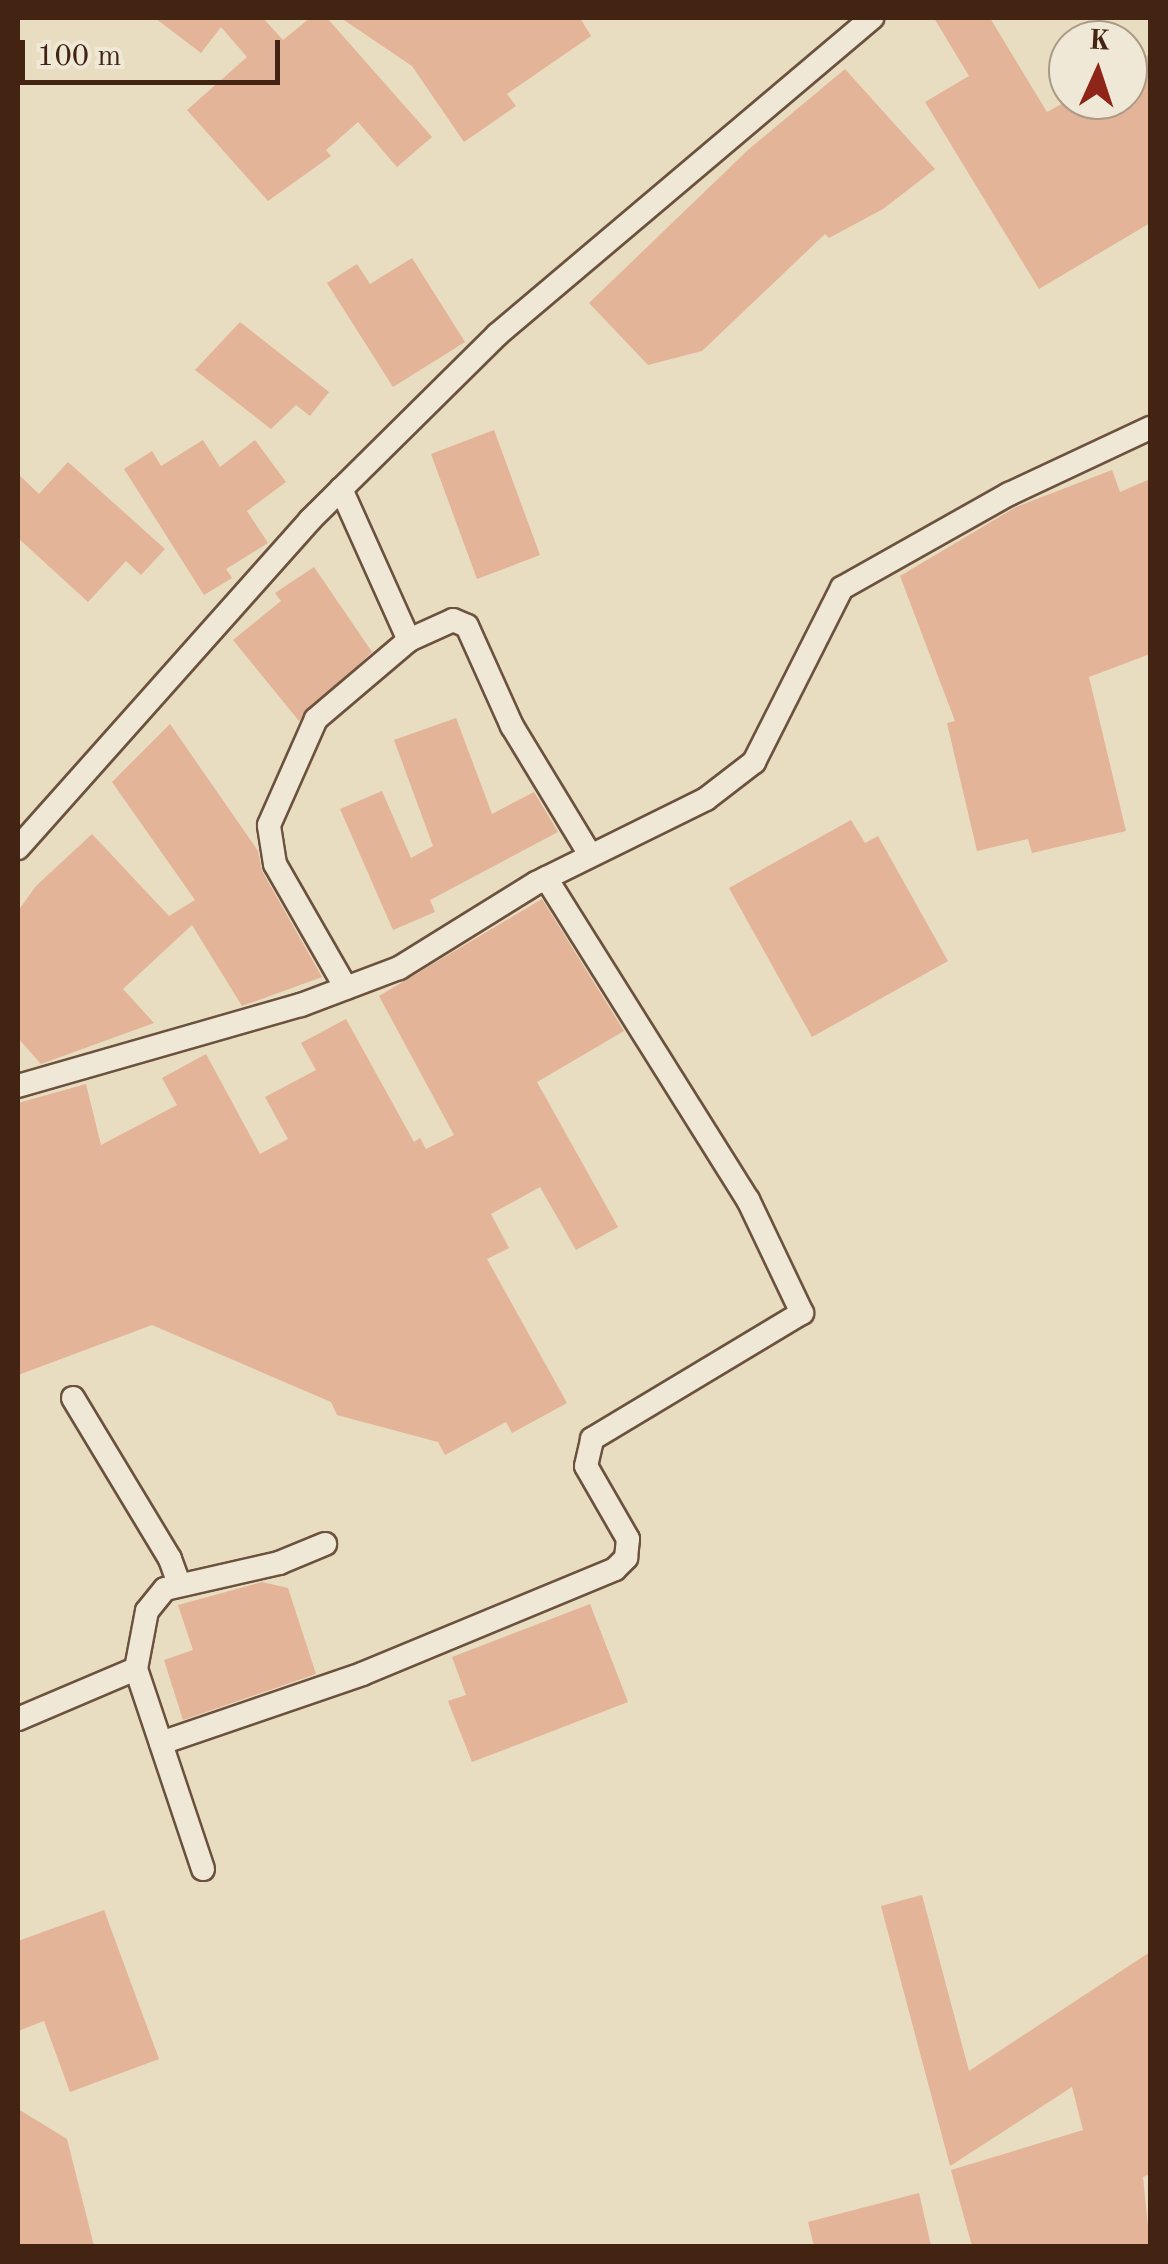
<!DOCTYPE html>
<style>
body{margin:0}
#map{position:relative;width:1168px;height:2264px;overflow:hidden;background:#e8dcc1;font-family:"Old Standard TT",serif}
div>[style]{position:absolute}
.building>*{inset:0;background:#e3b497}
.roads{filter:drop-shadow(2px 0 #6c523e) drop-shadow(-2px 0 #6c523e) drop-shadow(0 2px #6c523e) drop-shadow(0 -2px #6c523e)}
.minor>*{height:22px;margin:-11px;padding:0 11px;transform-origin:11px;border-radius:11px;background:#f0e8d7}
span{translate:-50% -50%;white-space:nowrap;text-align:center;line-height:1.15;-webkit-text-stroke:8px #f0e8d7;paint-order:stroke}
.frame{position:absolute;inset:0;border:20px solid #432412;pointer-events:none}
.north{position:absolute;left:1048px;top:20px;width:100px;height:100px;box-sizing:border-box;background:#f0e8d7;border:2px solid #ab9a88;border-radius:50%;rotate:3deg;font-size:28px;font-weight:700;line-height:40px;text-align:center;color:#432412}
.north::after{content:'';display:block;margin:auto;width:35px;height:45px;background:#8f2418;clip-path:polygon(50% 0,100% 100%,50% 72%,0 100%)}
.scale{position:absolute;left:20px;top:40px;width:260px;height:45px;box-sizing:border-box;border:5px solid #432412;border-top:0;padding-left:12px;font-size:30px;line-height:35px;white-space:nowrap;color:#432412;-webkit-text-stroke:8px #f0e8d7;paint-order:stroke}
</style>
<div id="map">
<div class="building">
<div style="clip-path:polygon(155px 18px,263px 18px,283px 40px,310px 18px,327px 18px,432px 137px,397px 167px,358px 122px,326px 150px,331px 156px,268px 201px,187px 110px,247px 57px,221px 27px,201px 53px)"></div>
<div style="clip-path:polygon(341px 18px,580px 18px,591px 36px,507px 94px,516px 106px,464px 142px,412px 66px)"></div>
<div style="clip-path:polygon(934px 18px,990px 18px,1047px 112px,1069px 100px,1128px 100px,1128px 66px,1150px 54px,1150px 223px,1039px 289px,925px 102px,969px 76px)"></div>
<div style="clip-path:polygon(845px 69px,935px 169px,883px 209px,829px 238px,825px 234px,702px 351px,648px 365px,589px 303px,749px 149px)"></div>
<div style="clip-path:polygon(412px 258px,465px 342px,393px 387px,327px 283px,357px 264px,370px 284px)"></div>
<div style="clip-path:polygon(240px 322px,329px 392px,310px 416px,296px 405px,271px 429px,195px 370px)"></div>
<div style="clip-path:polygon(494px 430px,540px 555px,477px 579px,431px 454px)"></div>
<div style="clip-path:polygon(203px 440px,220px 467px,255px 440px,286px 482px,247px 511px,268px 543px,226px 569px,232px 578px,204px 595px,124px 469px,152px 451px,161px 466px)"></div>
<div style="clip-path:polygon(68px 462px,165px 549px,141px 575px,126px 561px,88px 602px,18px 538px,18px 474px,39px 494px)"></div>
<div style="clip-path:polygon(1112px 470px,1120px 492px,1150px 479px,1150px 654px,1089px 677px,1126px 831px,1032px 853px,1028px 839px,977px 851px,947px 723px,955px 721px,900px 576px,1016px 507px)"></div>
<div style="clip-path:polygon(314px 567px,372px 652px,299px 721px,233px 640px,281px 601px,275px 593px)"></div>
<div style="clip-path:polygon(456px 718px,492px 814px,534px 792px,558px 832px,430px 900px,435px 912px,393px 930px,340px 809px,382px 791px,411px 858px,433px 846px,394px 740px)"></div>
<div style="clip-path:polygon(170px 724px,258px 851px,262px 871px,322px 977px,242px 1006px,192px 925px,123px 989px,154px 1023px,41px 1064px,18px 1038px,18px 911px,36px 886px,92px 834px,169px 916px,195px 900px,112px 782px)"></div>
<div style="clip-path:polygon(851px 820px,865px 843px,878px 836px,948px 961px,812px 1037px,729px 888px)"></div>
<div style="clip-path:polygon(542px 899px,624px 1031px,537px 1082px,618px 1227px,576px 1250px,540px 1187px,491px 1214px,509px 1248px,487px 1259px,567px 1403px,512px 1433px,506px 1422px,445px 1455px,438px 1442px,337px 1415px,331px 1402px,152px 1325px,18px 1375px,18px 1103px,86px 1084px,101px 1145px,177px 1105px,162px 1078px,206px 1054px,260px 1154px,288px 1139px,265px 1097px,316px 1070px,301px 1043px,346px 1019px,414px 1142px,420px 1138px,426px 1149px,454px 1135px,379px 996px)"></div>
<div style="clip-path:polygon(262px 1582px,288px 1588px,316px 1674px,183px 1720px,164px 1660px,193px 1650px,178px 1605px)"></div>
<div style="clip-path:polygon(590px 1604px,628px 1702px,472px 1762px,448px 1701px,466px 1695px,452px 1657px)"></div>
<div style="clip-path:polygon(922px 1895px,969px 2071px,1150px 1952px,1150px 2174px,1143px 2177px,1150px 2246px,972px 2246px,951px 2170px,1083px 2130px,1072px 2087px,950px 2166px,881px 1906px)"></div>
<div style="clip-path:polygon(104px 1910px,159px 2059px,70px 2092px,44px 2021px,18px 2031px,18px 1941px)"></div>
<div style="clip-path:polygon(18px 2109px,67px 2139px,94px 2246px,18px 2246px)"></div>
<div style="clip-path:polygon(919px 2193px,931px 2246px,814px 2246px,808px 2222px)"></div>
</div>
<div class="roads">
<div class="minor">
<div style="left:341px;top:489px;width:166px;rotate:65.8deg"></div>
<div style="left:409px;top:640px;width:48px;rotate:-24.4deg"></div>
<div style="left:453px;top:620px;width:15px;rotate:23deg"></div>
<div style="left:467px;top:626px;width:110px;rotate:65.8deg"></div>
<div style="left:512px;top:726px;width:151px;rotate:58.8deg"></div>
<div style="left:18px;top:848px;width:439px;rotate:-48.3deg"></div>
<div style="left:310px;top:520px;width:264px;rotate:-44.7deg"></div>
<div style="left:498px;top:334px;width:490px;rotate:-40.2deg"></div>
<div style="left:346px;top:988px;width:143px;rotate:-119.8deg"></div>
<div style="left:275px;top:864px;width:39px;rotate:-99deg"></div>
<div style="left:269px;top:825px;width:116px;rotate:-66.1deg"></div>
<div style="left:316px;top:719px;width:122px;rotate:-40.3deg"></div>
<div style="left:18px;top:1086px;width:294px;rotate:-16deg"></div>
<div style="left:301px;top:1005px;width:105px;rotate:-20.7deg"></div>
<div style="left:399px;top:968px;width:161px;rotate:-31.8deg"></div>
<div style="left:536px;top:883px;width:190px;rotate:-26.3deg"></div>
<div style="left:706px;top:799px;width:61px;rotate:-37.6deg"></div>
<div style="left:754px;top:762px;width:195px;rotate:-63.2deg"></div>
<div style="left:842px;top:588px;width:192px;rotate:-29.4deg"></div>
<div style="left:1009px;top:494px;width:156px;rotate:-25.1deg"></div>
<div style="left:73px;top:1398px;width:188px;rotate:58.9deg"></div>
<div style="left:170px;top:1559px;width:27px;rotate:70deg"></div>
<div style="left:18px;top:1719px;width:128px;rotate:-23deg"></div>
<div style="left:161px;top:1743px;width:213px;rotate:-18.9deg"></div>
<div style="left:362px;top:1674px;width:274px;rotate:-22.5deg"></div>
<div style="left:615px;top:1569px;width:16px;rotate:-45deg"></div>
<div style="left:626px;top:1558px;width:19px;rotate:-84deg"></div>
<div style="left:628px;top:1539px;width:84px;rotate:-119.9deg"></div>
<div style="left:586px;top:1466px;width:28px;rotate:-77deg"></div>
<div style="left:592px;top:1439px;width:245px;rotate:-31deg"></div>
<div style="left:802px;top:1313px;width:125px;rotate:-115.5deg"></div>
<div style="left:748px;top:1200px;width:380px;rotate:-122.1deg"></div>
<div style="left:203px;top:1869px;width:211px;rotate:-108.5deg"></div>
<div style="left:136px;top:1669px;width:59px;rotate:-79.3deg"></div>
<div style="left:147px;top:1611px;width:28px;rotate:-51deg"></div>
<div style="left:165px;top:1589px;width:117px;rotate:-12.8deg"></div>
<div style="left:279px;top:1563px;width:50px;rotate:-22.4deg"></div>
</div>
</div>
<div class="frame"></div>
<div class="north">K</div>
<div class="scale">100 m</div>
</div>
